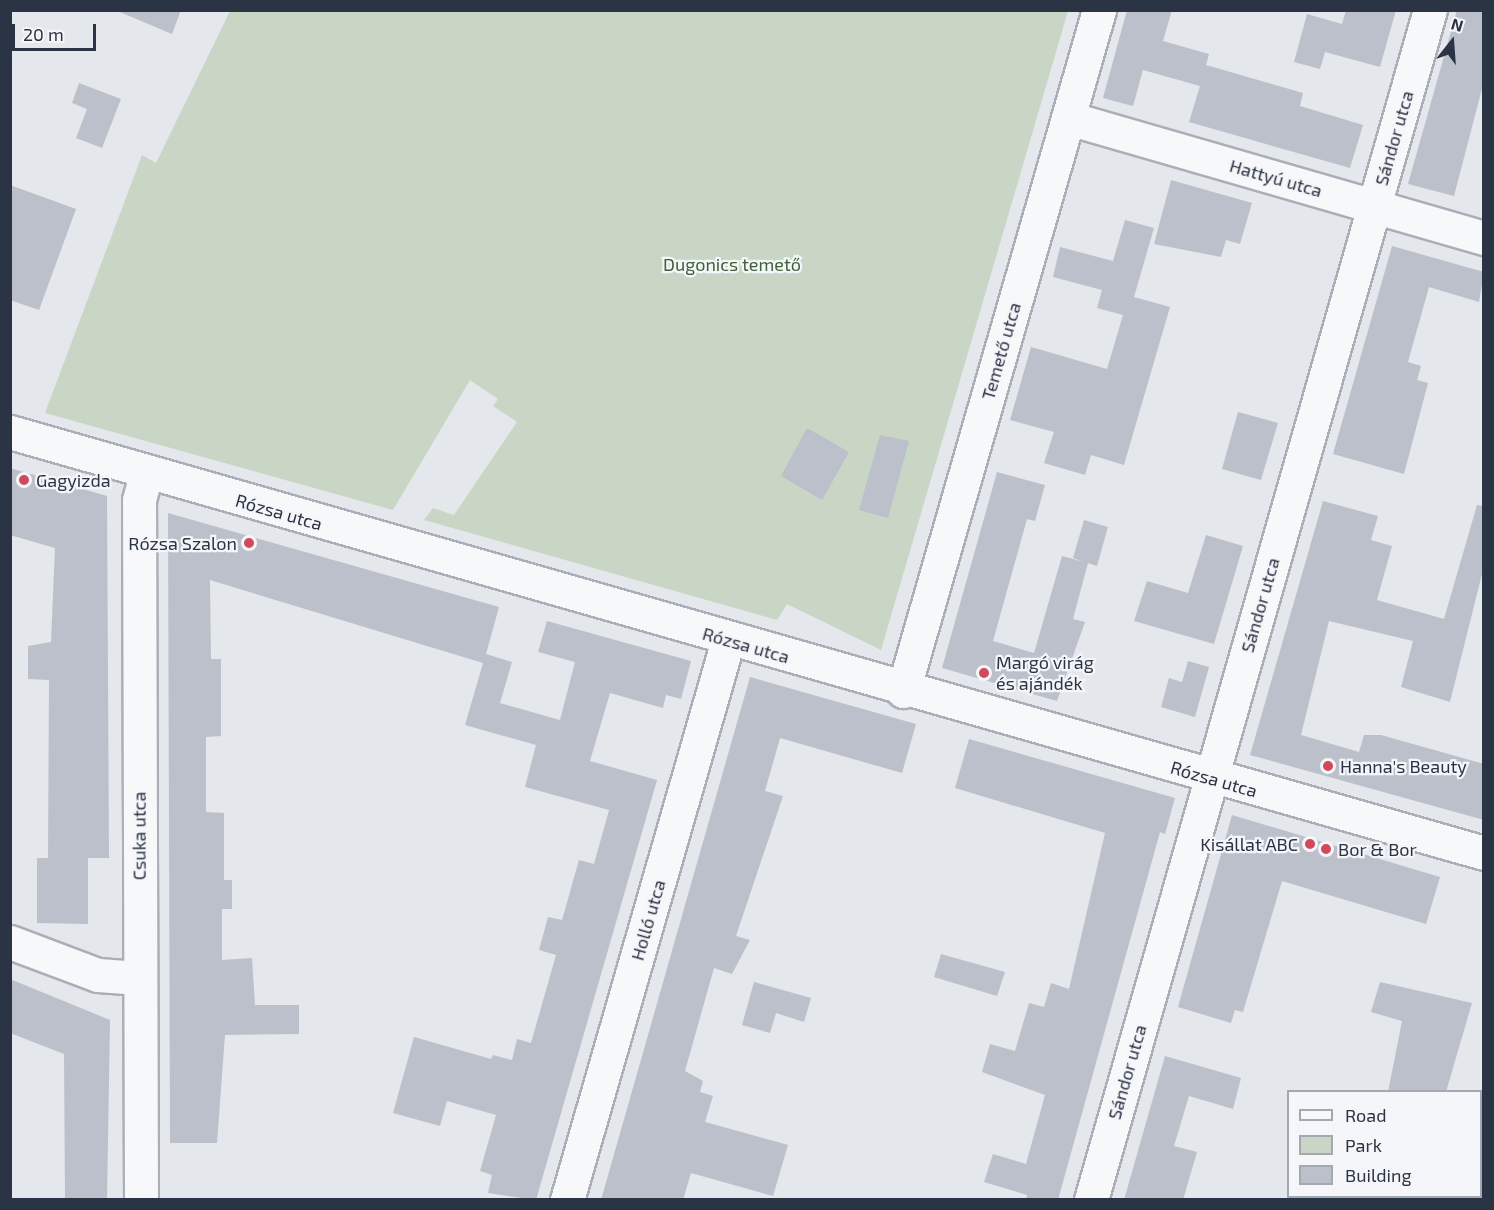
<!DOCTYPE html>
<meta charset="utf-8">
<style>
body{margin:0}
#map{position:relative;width:1494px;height:1210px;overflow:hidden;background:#e4e7ec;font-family:"Exo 2",sans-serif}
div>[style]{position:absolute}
.green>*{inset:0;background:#c9d6c5}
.building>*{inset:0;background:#bbc0ca}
.roads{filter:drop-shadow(2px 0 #a9aeb7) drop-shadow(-2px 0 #a9aeb7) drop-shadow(0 2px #a9aeb7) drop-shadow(0 -2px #a9aeb7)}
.minor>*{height:33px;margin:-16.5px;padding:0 16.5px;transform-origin:16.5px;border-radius:16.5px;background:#f7f8fa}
.tram>*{height:1.5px;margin:-0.75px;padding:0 0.75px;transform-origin:0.75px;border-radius:0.75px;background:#7d8696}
.dots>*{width:16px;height:16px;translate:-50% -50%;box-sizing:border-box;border:3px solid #f4f6f9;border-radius:50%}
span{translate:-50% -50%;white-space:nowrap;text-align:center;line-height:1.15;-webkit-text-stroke:4.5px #f4f6f9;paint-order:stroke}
.street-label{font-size:18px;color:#2b3445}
.park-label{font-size:18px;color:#3f6138}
.poi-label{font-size:18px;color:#2b3445}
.left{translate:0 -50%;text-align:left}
.right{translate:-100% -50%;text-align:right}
.frame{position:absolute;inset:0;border:12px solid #2b3445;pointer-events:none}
.legend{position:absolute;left:1287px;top:1090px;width:195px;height:108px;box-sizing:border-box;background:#f4f6f9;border:2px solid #a4a8b1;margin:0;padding:8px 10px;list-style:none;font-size:18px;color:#2b3445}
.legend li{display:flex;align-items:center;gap:12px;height:30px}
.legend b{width:30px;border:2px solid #a4a8b1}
.north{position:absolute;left:1422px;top:12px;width:60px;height:60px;-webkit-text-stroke:4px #f4f6f9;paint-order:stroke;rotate:17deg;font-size:16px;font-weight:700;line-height:24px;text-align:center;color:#2b3445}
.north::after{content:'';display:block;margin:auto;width:21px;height:27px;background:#2b3445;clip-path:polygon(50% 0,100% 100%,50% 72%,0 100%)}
.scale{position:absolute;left:12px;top:24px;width:84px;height:27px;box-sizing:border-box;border:3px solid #2b3445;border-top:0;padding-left:8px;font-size:18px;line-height:21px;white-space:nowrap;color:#2b3445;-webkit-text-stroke:4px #f4f6f9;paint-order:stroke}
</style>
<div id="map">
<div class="green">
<div style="clip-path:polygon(230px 11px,1068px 11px,881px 650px,787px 604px,777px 620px,424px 520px,433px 508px,454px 515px,517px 422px,493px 406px,498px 399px,470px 380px,393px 510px,45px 413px,142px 155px,156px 163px)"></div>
</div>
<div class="building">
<div style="clip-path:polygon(115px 10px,181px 10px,172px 34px)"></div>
<div style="clip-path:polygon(1127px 10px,1172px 10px,1163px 41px,1209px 54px,1206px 65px,1303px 93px,1300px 106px,1363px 125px,1350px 168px,1189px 122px,1200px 86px,1143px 70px,1133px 106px,1103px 98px)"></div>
<div style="clip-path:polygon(1346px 10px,1396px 10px,1380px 67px,1325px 52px,1320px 69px,1294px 62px,1307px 14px,1342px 24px)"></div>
<div style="clip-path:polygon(1457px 10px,1484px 10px,1484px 81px,1454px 196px,1408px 184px)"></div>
<div style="clip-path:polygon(79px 83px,121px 99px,102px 148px,76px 138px,87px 109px,72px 103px)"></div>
<div style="clip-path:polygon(1171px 180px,1252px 203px,1240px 244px,1226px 240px,1221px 257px,1154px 244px)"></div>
<div style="clip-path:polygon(10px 185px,76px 209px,39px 310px,10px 300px)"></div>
<div style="clip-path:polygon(1125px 220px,1154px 228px,1134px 297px,1170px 307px,1124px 465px,1091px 455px,1085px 475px,1044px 463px,1054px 432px,1010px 420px,1031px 347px,1107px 369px,1123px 315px,1097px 308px,1102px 290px,1053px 277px,1060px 247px,1113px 261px)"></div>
<div style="clip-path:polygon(1392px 246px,1484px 272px,1479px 302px,1429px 287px,1408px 362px,1421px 366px,1417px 380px,1428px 383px,1404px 474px,1333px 454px)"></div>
<div style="clip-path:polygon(1238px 412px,1278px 423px,1261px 480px,1222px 469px)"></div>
<div style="clip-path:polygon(807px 428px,849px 452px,822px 500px,781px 476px)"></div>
<div style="clip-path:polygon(880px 435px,909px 441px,888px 518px,859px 510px)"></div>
<div style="clip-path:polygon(10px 468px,107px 496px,109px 858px,88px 858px,88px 924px,37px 923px,37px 858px,48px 858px,49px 680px,28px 679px,28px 646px,51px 642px,55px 548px,10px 535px)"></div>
<div style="clip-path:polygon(997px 472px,1045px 485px,1035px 521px,1027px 519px,993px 641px,1034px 653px,1062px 556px,1084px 562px,1073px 558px,1084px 520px,1108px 527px,1097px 566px,1088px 563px,1073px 619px,1085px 622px,1057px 701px,942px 668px)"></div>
<div style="clip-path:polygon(1323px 501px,1378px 516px,1371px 540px,1392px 546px,1377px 600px,1444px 619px,1477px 505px,1484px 506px,1484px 566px,1450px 702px,1401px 687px,1413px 641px,1329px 621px,1301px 735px,1359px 752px,1364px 735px,1381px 735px,1484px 764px,1484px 820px,1250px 755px)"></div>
<div style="clip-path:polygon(168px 513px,499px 607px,486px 654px,512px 662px,500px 703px,560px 720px,575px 662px,538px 652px,547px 621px,691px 661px,681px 699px,666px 695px,663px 708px,610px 693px,590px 761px,657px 780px,536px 1200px,488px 1193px,492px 1175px,480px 1171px,496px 1115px,447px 1101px,440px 1126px,393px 1113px,414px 1037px,491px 1059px,493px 1055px,512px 1060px,517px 1039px,531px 1043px,556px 955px,539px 950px,548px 917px,562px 920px,579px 860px,594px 864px,609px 810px,525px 787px,536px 745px,465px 725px,483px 663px,210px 580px,211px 659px,221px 659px,221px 736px,206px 737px,206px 812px,224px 813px,224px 880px,232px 880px,232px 909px,222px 909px,222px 960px,252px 958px,255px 1005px,299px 1005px,299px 1034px,225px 1035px,217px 1143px,170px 1143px)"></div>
<div style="clip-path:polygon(1206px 535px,1243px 546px,1214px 644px,1134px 621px,1147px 581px,1188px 593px)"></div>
<div style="clip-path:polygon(1188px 661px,1209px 667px,1195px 717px,1161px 707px,1169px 678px,1182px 682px)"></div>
<div style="clip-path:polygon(750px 677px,916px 724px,902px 773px,780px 738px,765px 791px,783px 796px,736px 936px,750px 940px,732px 974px,714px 968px,685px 1071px,703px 1081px,700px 1092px,713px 1096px,705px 1122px,788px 1145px,773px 1196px,691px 1173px,683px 1200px,601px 1200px)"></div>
<div style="clip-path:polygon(969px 739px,1175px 798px,1165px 834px,1160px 832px,1058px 1200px,1026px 1200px,1027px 1195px,984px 1182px,993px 1154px,1026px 1164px,1045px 1095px,982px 1072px,990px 1044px,1015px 1051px,1029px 1003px,1044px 1007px,1051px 983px,1069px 989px,1105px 833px,955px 788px)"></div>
<div style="clip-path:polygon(1232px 815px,1440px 877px,1426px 924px,1282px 881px,1243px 1012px,1235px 1010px,1231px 1023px,1178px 1007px)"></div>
<div style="clip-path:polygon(941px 954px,1005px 972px,997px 996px,934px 977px)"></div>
<div style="clip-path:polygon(10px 979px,110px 1020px,107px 1200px,65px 1200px,64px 1054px,10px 1033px)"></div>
<div style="clip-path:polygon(754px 982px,811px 998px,804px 1022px,776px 1013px,770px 1033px,742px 1025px)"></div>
<div style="clip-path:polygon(1380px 982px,1472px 1003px,1446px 1092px,1388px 1092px,1402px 1021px,1371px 1012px)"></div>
<div style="clip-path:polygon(1165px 1056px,1241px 1078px,1233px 1109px,1189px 1096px,1174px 1146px,1197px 1152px,1183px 1200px,1124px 1200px)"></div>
</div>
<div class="roads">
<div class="minor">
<div style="left:1068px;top:118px;width:433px;rotate:16.1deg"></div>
<div style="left:10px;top:432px;width:1533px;rotate:15.94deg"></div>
<div style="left:903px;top:691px;width:709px;rotate:-73.94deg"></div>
<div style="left:10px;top:942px;width:94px;rotate:20.6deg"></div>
<div style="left:98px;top:975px;width:41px;rotate:4.2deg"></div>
<div style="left:141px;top:1200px;width:700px;rotate:-90.16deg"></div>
<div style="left:139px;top:500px;width:27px;rotate:-75deg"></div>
<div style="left:567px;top:1200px;width:583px;rotate:-73.96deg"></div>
<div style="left:1091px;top:1200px;width:1237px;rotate:-74.1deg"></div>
</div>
</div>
<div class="tram">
<div style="left:1480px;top:1122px;width:12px;rotate:-70deg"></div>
<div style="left:1480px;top:1182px;width:11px;rotate:-68deg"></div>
<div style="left:1459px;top:1200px;width:4px;rotate:-90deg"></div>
<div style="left:1476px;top:1200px;width:4px;rotate:-76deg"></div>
</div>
<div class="dots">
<div style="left:24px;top:480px;background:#d1495b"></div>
<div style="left:249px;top:543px;background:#d1495b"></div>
<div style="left:984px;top:673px;background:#d1495b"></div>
<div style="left:1328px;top:766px;background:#d1495b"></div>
<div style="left:1310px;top:844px;background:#d1495b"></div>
<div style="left:1326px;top:849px;background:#d1495b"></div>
</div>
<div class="street-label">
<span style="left:1394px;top:138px;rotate:-74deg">Sándor utca</span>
<span style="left:1276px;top:178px;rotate:16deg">Hattyú utca</span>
<span style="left:1001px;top:351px;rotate:-74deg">Temető utca</span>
<span style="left:279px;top:512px;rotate:16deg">Rózsa utca</span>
<span style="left:1260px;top:605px;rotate:-74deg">Sándor utca</span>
<span style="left:746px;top:645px;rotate:16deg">Rózsa utca</span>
<span style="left:1214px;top:779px;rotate:16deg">Rózsa utca</span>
<span style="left:139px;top:836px;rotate:-90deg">Csuka utca</span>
<span style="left:648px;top:920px;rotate:-74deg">Holló utca</span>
<span style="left:1127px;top:1072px;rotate:-74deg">Sándor utca</span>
</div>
<div class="park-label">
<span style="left:732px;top:264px">Dugonics temető</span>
</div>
<div class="poi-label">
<span class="left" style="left:36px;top:480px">Gagyizda</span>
<span class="right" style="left:237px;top:543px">Rózsa Szalon</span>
<span class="left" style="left:996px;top:673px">Margó virág<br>és ajándék</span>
<span class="left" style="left:1340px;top:766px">Hanna's Beauty</span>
<span class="right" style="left:1298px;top:844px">Kisállat ABC</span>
<span class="left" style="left:1338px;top:849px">Bor &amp; Bor</span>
</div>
<div class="frame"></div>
<ul class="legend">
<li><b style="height:8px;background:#f7f8fa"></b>Road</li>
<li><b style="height:16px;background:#c9d6c5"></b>Park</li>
<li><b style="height:16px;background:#bbc0ca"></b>Building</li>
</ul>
<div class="north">N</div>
<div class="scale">20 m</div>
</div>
